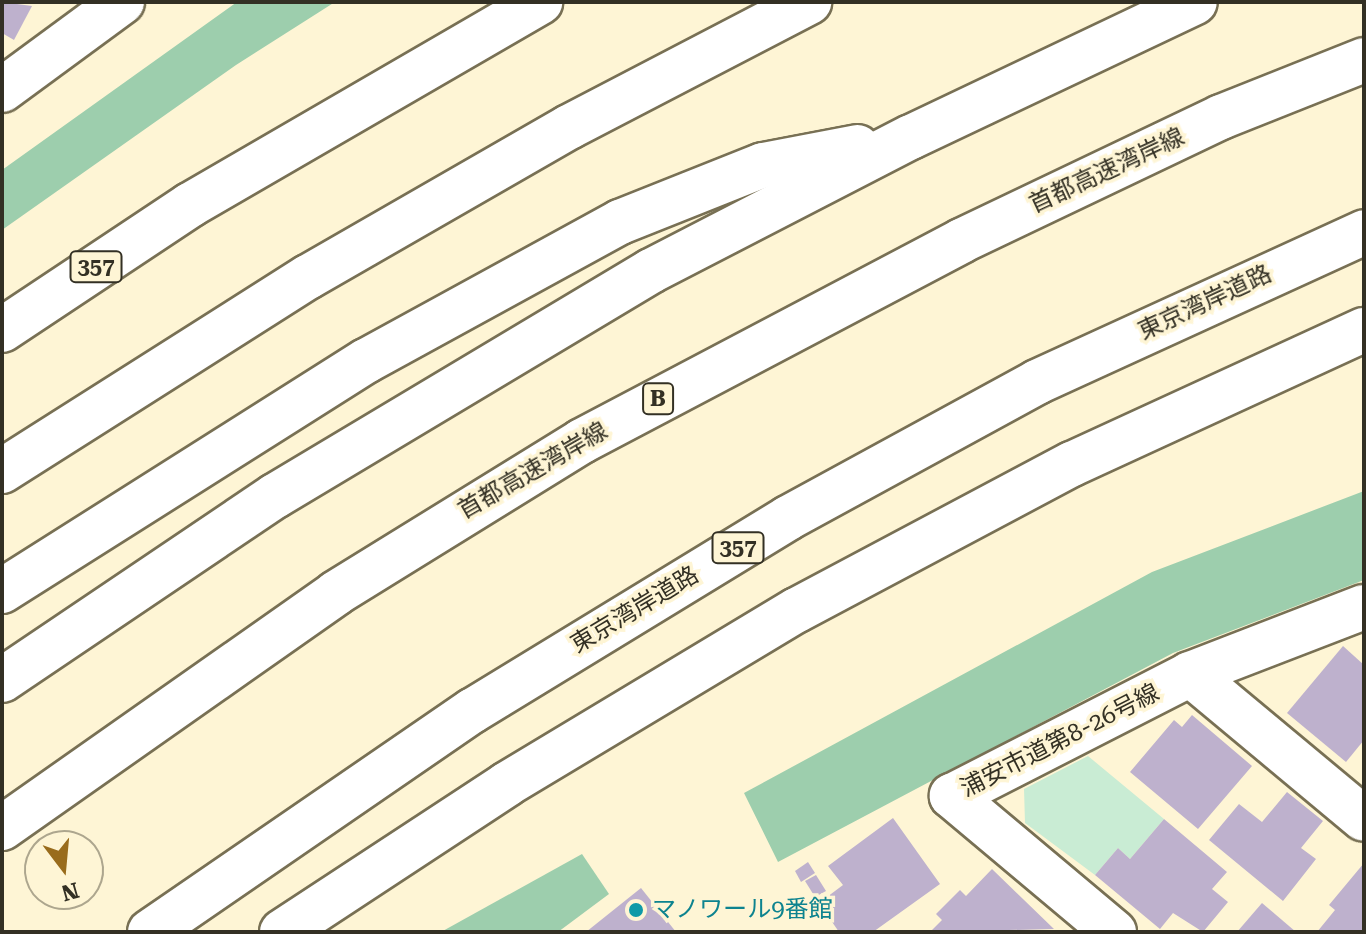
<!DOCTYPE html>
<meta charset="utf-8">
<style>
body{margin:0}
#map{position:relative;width:1366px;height:934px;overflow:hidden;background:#fef5d5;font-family:"Roboto Serif","Noto Sans JP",serif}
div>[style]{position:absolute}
.green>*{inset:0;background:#c9ecd4}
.forest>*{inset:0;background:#9dcead}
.building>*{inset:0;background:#beb1cd}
.roads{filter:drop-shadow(2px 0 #787054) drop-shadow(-2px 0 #787054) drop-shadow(0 2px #787054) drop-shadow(0 -2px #787054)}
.minor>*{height:44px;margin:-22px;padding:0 22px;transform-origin:22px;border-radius:22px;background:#fff}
.highway>*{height:44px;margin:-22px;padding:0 22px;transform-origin:22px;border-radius:22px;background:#fff}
.dots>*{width:22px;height:22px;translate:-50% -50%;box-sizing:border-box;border:4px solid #fef5d5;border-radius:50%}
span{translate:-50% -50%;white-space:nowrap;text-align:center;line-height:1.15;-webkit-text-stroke:7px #fef5d5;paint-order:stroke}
.shield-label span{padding:2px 6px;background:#fef5d5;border:2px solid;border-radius:6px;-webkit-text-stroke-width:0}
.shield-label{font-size:22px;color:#333024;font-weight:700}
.street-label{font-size:24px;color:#333024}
.culture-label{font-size:24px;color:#0d838f}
.left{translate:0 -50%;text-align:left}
.frame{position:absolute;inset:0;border:4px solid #333024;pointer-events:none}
.north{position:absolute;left:24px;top:830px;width:80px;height:80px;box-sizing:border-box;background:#fef5d5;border:2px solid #ada68e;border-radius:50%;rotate:164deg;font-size:22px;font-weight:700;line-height:32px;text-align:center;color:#333024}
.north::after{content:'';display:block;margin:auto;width:28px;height:36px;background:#996c1c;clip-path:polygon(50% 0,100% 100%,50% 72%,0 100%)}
</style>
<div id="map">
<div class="green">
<div style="clip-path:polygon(1088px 756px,1164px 819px,1130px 859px,1118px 848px,1095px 875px,1025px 823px,1024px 789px)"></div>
</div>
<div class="forest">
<div style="clip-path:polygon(237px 2px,335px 2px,236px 65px,2px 230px,2px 170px)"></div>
<div style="clip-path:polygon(1364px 491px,1364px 580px,1173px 653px,778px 862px,744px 793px,1152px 572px)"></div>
<div style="clip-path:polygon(582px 854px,609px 894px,558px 932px,441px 932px)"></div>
</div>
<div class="building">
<div style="clip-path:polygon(2px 2px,32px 6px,14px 40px,2px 33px)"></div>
<div style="clip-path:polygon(1343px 646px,1364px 665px,1364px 740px,1346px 762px,1287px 713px)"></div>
<div style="clip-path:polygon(1192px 715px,1252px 766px,1198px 829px,1130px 772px,1174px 720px,1182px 727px)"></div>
<div style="clip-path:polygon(1287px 792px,1323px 821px,1301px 848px,1316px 859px,1283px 901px,1209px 840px,1239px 804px,1262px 822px)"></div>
<div style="clip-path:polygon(893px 818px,940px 884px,873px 932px,839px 932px,819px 903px,843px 885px,828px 866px)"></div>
<div style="clip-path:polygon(1164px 819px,1227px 872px,1212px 889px,1228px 902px,1203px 932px,1173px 913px,1160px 929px,1095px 875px,1118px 848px,1130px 859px)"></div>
<div style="clip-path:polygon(808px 862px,815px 873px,801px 882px,795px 871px)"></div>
<div style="clip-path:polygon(1364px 863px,1364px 932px,1317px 932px,1335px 910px,1329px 905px)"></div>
<div style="clip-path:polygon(992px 869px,1054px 929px,930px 932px,942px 920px,936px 914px,960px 890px,966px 896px)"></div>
<div style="clip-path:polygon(816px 875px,826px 891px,815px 897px,805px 881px)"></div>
<div style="clip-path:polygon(641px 888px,676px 932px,586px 932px)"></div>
<div style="clip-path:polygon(1262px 903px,1296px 932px,1237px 932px)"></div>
</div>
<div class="roads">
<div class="minor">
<div style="left:2px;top:90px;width:149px;rotate:-36.3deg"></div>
<div style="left:1190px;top:674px;width:226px;rotate:39.8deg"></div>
<div style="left:1114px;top:932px;width:212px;rotate:-140deg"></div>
<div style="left:952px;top:796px;width:267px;rotate:-27.1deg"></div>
<div style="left:1190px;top:674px;width:186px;rotate:-21.1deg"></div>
</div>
<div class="highway">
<div style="left:2px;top:330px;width:226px;rotate:-33.6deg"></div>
<div style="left:190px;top:205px;width:405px;rotate:-30.1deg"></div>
<div style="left:2px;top:471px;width:362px;rotate:-32.4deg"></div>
<div style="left:308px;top:277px;width:301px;rotate:-29.9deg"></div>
<div style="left:569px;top:127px;width:271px;rotate:-27.5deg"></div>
<div style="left:2px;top:591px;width:431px;rotate:-32.3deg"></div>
<div style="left:366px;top:361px;width:290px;rotate:-28.7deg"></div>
<div style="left:620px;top:222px;width:154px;rotate:-21.7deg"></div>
<div style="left:763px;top:165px;width:96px;rotate:-10.8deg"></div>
<div style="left:2px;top:680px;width:329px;rotate:-34deg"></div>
<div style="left:275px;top:496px;width:438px;rotate:-30.9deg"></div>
<div style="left:651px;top:271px;width:292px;rotate:-27.3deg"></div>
<div style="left:911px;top:137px;width:314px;rotate:-25.4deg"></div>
<div style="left:2px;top:828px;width:408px;rotate:-35.1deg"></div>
<div style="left:336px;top:593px;width:289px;rotate:-31.7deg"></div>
<div style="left:582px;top:441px;width:429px;rotate:-27.8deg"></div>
<div style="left:961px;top:241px;width:288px;rotate:-25.5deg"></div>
<div style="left:1221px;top:117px;width:154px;rotate:-21.7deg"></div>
<div style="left:150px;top:932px;width:391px;rotate:-34.5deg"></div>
<div style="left:472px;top:711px;width:370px;rotate:-31.4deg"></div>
<div style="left:788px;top:518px;width:284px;rotate:-28.6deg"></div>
<div style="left:1037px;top:382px;width:360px;rotate:-24.6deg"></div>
<div style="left:282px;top:932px;width:269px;rotate:-33.3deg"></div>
<div style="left:507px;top:784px;width:338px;rotate:-31deg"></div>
<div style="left:797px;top:610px;width:311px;rotate:-28deg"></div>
<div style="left:1072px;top:464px;width:321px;rotate:-24.7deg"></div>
</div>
</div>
<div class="dots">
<div style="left:636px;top:910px;background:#0f9aa8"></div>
</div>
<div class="shield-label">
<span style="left:96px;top:267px">357</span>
<span style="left:658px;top:399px">B</span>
<span style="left:738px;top:548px">357</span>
</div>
<div class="street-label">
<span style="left:1107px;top:171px;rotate:-25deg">首都高速湾岸線</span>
<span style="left:1205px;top:303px;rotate:-25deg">東京湾岸道路</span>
<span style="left:533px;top:471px;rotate:-30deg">首都高速湾岸線</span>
<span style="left:635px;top:610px;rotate:-31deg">東京湾岸道路</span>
<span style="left:1060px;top:741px;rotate:-27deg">浦安市道第8-26号線</span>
</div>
<div class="culture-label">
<span class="left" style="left:652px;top:910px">マノワール9番館</span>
</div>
<div class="frame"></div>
<div class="north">N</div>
</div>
